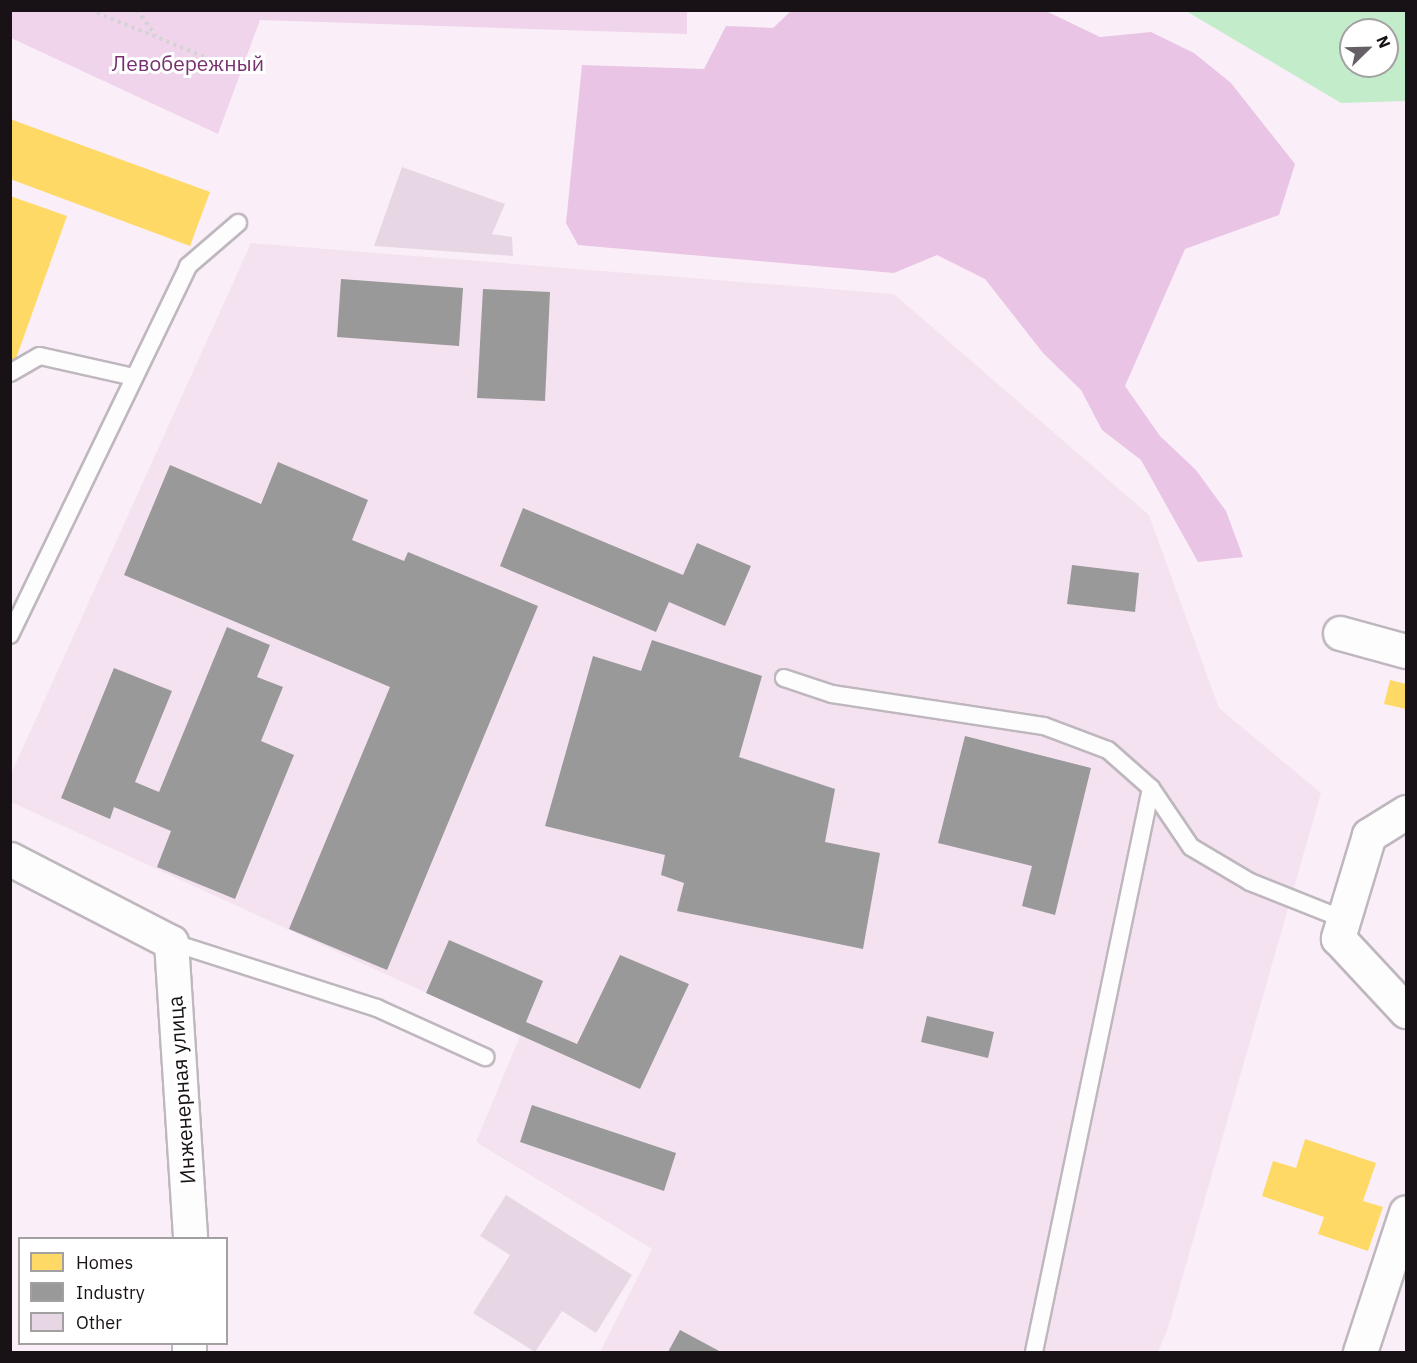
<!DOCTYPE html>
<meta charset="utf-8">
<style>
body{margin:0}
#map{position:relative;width:1417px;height:1363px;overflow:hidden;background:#faeff8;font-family:"IBM Plex Sans",sans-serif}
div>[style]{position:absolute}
.built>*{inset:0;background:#f4e2f1}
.green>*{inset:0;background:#f0d4eb}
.forest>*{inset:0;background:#eac4e4}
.water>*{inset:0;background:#c2ecca}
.homes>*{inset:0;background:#ffd966}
.industry>*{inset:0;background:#999}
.building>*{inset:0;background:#e7d7e5}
.path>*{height:4px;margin-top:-2px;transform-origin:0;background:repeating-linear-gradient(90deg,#d5d2d4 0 3px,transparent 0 7.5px)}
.roads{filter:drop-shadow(2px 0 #bfb7be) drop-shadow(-2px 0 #bfb7be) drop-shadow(0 2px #bfb7be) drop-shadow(0 -2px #bfb7be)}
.service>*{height:16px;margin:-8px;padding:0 8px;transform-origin:8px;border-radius:8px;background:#fefdfe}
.minor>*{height:33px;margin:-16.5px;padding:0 16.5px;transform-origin:16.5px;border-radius:16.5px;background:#fefdfe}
span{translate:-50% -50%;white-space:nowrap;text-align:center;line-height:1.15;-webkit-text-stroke:6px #fff;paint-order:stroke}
.park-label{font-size:21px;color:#77326f}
.street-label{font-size:21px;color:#181217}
.frame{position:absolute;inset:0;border:12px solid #181217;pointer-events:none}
.legend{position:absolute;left:18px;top:1237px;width:210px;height:108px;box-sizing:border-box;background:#fff;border:2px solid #a3a0a2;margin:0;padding:8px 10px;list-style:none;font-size:18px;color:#181217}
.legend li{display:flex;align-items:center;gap:12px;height:30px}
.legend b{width:30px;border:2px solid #a3a0a2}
.north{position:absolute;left:1339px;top:18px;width:60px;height:60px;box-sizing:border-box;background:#fff;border:2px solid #a3a0a2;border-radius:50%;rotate:67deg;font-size:16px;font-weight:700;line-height:24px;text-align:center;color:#181217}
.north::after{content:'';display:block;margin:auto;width:21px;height:27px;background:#675f66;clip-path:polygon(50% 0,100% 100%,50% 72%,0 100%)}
</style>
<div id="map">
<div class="built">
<div style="clip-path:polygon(251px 243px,894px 294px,1149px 515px,1219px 708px,1321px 793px,1168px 1328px,1158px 1352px,600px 1352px,652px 1249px,476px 1142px,520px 1036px,11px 802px,11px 774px)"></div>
</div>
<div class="green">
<div style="clip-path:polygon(11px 10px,687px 10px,687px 34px,260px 20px,218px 134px,11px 38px)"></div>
</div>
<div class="forest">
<div style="clip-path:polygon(791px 11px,1046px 11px,1100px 37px,1151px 32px,1194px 53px,1231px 83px,1295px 164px,1279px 215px,1185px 249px,1125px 386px,1160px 436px,1196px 470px,1226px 511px,1243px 557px,1198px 562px,1141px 460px,1102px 430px,1081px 390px,1043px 353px,985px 279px,937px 255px,894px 273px,578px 245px,566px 223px,582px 65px,704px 69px,726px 26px,773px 28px)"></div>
</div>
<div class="water">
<div style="clip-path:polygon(evenodd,1186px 11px,1406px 11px,1406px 101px,1341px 103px,1186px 11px,1351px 30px,1387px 30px,1387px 66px,1351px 66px,1351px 30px)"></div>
</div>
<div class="homes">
<div style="clip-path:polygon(10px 119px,210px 192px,190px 246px,10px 179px)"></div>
<div style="clip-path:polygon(10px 196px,67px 216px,14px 364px,10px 363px)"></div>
<div style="clip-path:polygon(1390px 680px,1406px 684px,1406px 709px,1384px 704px)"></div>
<div style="clip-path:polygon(1305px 1139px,1376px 1163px,1363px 1201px,1383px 1207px,1368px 1251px,1318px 1234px,1324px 1217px,1262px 1196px,1273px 1161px,1296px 1168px)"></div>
</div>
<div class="industry">
<div style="clip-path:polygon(341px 279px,463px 288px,459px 346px,337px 337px)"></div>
<div style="clip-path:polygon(483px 289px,550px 292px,545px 401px,477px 398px)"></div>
<div style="clip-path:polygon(278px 462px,368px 500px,352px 540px,404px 561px,408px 552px,538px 606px,387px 970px,289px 929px,390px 687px,124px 575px,170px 465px,261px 504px)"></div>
<div style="clip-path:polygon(523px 508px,683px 575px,697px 543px,751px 566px,725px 626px,669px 602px,656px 632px,500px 566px)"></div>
<div style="clip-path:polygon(1072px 565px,1139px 573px,1135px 612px,1067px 604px)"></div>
<div style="clip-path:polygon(227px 627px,270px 645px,257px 677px,283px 687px,261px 741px,294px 755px,235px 899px,157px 867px,171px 831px,114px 807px,110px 819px,61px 798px,114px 668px,172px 691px,135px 782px,159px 792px)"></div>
<div style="clip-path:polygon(652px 640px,762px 676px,739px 757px,835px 789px,825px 842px,880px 853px,863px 949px,677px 911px,684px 883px,661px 875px,665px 855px,545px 826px,593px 656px,641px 671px)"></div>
<div style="clip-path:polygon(965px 736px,1091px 768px,1055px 915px,1022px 906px,1032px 866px,938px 843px)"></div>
<div style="clip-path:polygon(449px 940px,543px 981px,526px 1022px,577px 1044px,620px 955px,689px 984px,640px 1089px,426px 993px)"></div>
<div style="clip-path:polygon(927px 1016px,994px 1032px,988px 1058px,921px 1042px)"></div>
<div style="clip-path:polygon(532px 1105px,676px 1153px,664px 1191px,520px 1142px)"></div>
<div style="clip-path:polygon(680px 1330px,721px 1352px,668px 1352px)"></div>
</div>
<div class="building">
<div style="clip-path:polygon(402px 167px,505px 204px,492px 234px,512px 237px,513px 256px,374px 246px)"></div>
<div style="clip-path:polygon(506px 1195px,632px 1275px,596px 1333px,562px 1311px,535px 1352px,473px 1313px,510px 1255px,480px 1236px)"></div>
</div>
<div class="path">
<div style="left:90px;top:10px;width:124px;rotate:22.2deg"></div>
<div style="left:137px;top:10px;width:32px;rotate:54deg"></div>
</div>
<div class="roads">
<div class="service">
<div style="left:10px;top:373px;width:34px;rotate:-30deg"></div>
<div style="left:40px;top:356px;width:96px;rotate:12.6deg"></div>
<div style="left:10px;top:635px;width:410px;rotate:-64.2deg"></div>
<div style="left:188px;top:266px;width:66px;rotate:-40.7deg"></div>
<div style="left:784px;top:678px;width:51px;rotate:18.4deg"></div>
<div style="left:832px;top:694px;width:214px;rotate:8.6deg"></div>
<div style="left:1044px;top:726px;width:68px;rotate:20.6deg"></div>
<div style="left:1108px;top:750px;width:57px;rotate:41.5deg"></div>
<div style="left:171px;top:942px;width:216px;rotate:17.8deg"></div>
<div style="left:377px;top:1008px;width:119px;rotate:24.4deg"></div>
<div style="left:1034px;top:1352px;width:576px;rotate:-78.28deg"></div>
<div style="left:1151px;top:788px;width:71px;rotate:55.9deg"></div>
<div style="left:1191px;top:847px;width:69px;rotate:30.7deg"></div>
<div style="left:1250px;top:882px;width:100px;rotate:21.7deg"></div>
</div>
<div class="minor">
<div style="left:1340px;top:633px;width:68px;rotate:15.3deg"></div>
<div style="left:1406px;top:812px;width:44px;rotate:148.1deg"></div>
<div style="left:1369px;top:835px;width:108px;rotate:106.8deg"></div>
<div style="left:1338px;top:938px;width:100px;rotate:47deg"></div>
<div style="left:10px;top:859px;width:181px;rotate:27.3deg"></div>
<div style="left:171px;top:942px;width:297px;rotate:86.3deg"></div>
<div style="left:189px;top:1352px;width:8px;rotate:-90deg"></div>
<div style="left:1360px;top:1352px;width:147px;rotate:-71.8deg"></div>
</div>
</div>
<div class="park-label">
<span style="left:188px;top:63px">Левобережный</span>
</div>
<div class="street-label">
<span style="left:181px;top:1090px;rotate:-94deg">Инженерная улица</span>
</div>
<div class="frame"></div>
<ul class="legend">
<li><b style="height:16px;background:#ffd966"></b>Homes</li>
<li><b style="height:16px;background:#999"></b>Industry</li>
<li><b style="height:16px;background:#e7d7e5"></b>Other</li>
</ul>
<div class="north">N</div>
</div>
